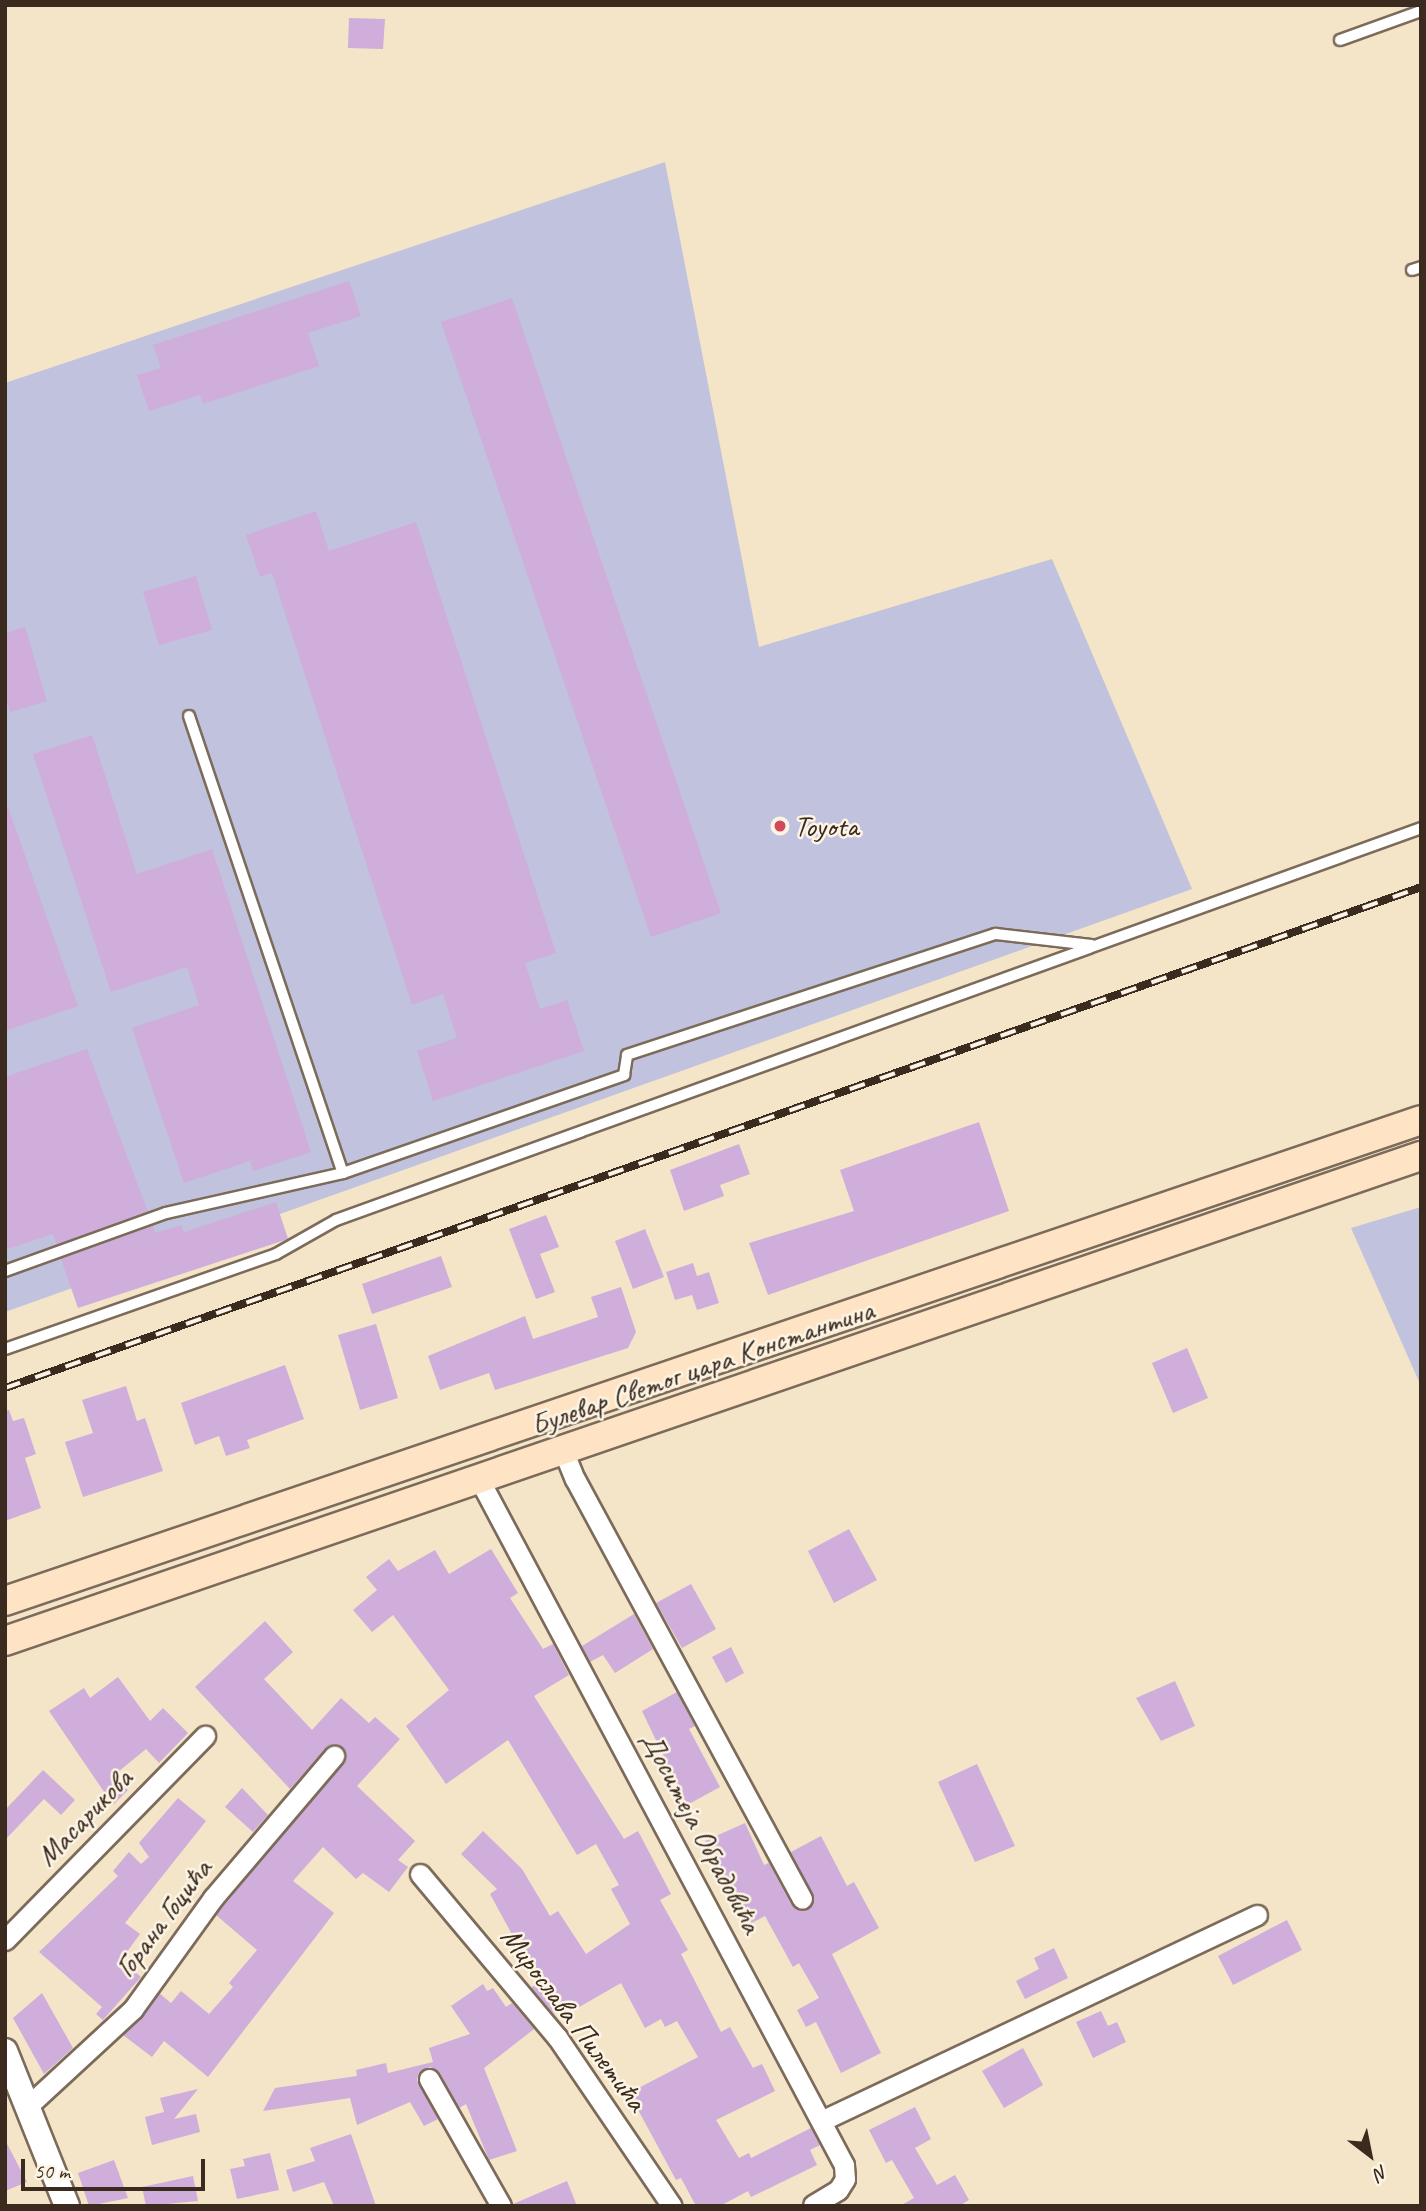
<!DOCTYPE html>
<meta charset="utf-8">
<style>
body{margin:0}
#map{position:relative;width:1426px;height:2211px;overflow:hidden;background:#f4e4c8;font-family:Caveat,sans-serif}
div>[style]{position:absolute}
.industrial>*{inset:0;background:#c1c2dd}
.building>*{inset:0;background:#cfaedb}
.roads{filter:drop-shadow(2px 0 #7c6b5a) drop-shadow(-2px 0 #7c6b5a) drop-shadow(0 2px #7c6b5a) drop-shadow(0 -2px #7c6b5a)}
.service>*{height:10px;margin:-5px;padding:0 5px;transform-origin:5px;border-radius:5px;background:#fff}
.minor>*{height:19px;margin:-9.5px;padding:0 9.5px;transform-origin:9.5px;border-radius:9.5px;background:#fff}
.tertiary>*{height:24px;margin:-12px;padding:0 12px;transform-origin:12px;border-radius:12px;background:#fff}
.secondary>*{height:28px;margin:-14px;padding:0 14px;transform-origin:14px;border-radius:14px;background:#fee4c5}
.rail>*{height:8px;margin-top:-4px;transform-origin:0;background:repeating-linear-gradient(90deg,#fcf5e5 0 16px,#3b2a1e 0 32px);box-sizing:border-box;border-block:2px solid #3b2a1e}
.dots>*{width:19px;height:19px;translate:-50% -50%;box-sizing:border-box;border:4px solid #fcf5e5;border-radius:50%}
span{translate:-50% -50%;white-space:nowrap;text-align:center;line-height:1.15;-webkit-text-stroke:5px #fcf5e5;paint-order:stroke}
.poi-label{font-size:30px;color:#3b2a1e}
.left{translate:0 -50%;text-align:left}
.street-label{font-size:30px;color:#3b2a1e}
.frame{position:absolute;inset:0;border:7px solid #3b2a1e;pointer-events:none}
.north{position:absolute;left:1335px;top:2120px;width:70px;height:70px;-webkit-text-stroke:5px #fcf5e5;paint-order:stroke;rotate:148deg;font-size:19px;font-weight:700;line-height:28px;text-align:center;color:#3b2a1e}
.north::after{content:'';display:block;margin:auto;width:24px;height:32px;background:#3b2a1e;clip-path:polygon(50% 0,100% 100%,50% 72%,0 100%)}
.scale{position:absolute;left:21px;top:2159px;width:184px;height:32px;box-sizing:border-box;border:4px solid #3b2a1e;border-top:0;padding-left:9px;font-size:21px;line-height:24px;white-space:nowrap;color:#3b2a1e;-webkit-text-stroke:5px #fcf5e5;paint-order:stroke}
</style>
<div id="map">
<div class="industrial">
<div style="clip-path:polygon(665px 162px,759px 647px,1052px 559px,1192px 889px,5px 1312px,5px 383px)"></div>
<div style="clip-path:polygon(1421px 1207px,1421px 1386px,1351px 1228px)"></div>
</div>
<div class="building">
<div style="clip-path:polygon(349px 18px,385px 19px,383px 49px,348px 48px)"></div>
<div style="clip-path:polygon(349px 281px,361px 316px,308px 333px,319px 366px,203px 404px,200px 395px,149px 411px,137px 375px,161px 368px,153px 345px)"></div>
<div style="clip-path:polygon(512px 298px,721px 913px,651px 937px,441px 322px)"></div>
<div style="clip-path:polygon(316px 511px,329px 551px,416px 522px,556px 953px,525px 963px,540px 1009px,567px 1000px,584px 1051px,433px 1101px,417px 1051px,457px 1038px,443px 994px,412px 1005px,272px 573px,260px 577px,246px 535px)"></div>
<div style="clip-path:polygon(196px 576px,212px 630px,159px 645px,143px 592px)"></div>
<div style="clip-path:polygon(25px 627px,47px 701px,10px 712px,5px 696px,5px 633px)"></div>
<div style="clip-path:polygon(92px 735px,137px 874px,212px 849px,311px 1152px,253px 1171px,250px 1161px,184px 1183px,132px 1028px,199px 1005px,187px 967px,111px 992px,33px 754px)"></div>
<div style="clip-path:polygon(8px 807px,78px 1006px,5px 1031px,5px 808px)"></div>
<div style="clip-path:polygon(87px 1049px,148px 1212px,57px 1245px,53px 1234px,5px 1250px,5px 1077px)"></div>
<div style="clip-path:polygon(979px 1122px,1009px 1211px,768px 1295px,749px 1243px,854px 1211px,840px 1170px)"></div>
<div style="clip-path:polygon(739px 1144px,750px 1174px,720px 1185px,724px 1196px,684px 1211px,670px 1170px)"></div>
<div style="clip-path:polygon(276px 1202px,288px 1239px,78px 1308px,61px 1259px,153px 1226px,155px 1233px,181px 1225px,184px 1232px)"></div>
<div style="clip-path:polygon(546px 1215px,559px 1247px,540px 1254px,555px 1292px,536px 1299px,509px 1229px)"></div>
<div style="clip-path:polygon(645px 1229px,664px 1277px,633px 1289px,615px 1241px)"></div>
<div style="clip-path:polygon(441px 1256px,452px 1287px,372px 1314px,362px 1284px)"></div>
<div style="clip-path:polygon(693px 1263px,697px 1276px,709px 1272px,719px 1303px,697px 1310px,692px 1295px,675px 1300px,666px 1272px)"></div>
<div style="clip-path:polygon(621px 1287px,636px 1332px,628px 1348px,495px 1390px,489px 1373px,440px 1390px,428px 1356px,525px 1316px,533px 1339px,598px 1317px,591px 1297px)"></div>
<div style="clip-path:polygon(376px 1324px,398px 1398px,360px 1410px,338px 1335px)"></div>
<div style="clip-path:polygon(1187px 1348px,1208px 1398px,1173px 1413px,1152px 1363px)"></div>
<div style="clip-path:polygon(285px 1365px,304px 1419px,247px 1440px,250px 1448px,226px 1456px,219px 1436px,195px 1445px,181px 1403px)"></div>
<div style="clip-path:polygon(126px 1386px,137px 1421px,145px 1418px,163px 1471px,83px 1497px,65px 1442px,93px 1433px,82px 1400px)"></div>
<div style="clip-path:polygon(9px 1410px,13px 1421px,24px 1418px,36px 1454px,25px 1458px,41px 1508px,5px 1521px,5px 1411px)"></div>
<div style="clip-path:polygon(849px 1529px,877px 1580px,834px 1603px,808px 1551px)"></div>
<div style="clip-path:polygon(491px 1549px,518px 1593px,510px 1598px,543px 1649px,553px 1644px,569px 1675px,534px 1696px,624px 1839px,638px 1831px,671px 1894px,660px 1900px,688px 1950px,681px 1954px,721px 2032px,730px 2027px,753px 2068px,762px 2064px,775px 2091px,716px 2120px,739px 2158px,749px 2153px,751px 2158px,811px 2128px,820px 2145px,810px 2150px,817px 2165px,751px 2197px,748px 2191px,720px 2206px,696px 2206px,681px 2178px,676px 2180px,629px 2093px,698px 2057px,677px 2021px,665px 2027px,661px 2019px,645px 2028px,621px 1983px,567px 2014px,563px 2007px,554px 2014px,531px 1988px,538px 1982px,490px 1894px,497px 1889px,461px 1854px,483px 1831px,522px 1869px,550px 1916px,558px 1911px,586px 1954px,630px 1924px,611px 1889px,619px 1885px,596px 1844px,577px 1855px,508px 1740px,446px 1784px,406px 1726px,449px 1690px,393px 1615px,372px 1632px,353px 1610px,377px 1590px,366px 1577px,389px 1559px,398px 1571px,435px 1550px,449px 1574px)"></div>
<div style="clip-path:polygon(691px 1584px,716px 1629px,682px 1648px,656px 1603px)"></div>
<div style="clip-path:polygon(634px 1614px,653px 1649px,615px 1673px,603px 1655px,590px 1662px,582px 1646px)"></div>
<div style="clip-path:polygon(265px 1621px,293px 1652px,264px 1679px,312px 1730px,341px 1698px,369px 1723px,375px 1717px,400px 1739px,357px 1786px,415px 1841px,398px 1860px,408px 1867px,389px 1892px,363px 1873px,356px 1879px,323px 1847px,293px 1881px,334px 1913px,208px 2077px,164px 2041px,152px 2057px,123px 2035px,159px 1993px,171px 2003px,181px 1991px,209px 2014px,233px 1987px,229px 1983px,257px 1950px,216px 1915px,346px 1758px,341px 1746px,329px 1745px,290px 1789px,195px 1687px)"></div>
<div style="clip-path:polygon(731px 1647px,744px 1673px,726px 1683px,712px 1657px)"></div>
<div style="clip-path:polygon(118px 1677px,150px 1721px,163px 1708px,188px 1733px,159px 1763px,146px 1749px,113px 1776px,128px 1790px,113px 1805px,49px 1711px,84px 1688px,90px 1698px)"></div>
<div style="clip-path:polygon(1175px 1681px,1195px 1726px,1161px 1741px,1136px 1698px)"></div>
<div style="clip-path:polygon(677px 1692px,695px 1726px,689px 1729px,720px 1787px,687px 1805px,642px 1711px)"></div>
<div style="clip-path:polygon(977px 1764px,1015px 1846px,975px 1862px,938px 1782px)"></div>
<div style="clip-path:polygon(43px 1770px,75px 1800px,61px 1815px,44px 1799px,5px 1840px,5px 1810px)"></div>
<div style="clip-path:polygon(242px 1788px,268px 1815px,253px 1832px,225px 1807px)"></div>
<div style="clip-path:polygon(178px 1798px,206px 1821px,125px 1923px,140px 1934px,121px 1960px,141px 1977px,103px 2020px,96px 2014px,102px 2007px,39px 1952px,118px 1876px,113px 1871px,129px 1852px,141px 1864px,149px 1857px,139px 1843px)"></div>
<div style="clip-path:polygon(745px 1823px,764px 1865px,769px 1863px,791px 1904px,801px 1910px,808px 1908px,814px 1898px,791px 1852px,821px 1836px,847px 1886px,854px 1882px,879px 1928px,832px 1954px,881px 2053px,841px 2073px,816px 2022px,806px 2027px,797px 2010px,819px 1998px,799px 1963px,793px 1967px,765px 1916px,750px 1924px,705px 1841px)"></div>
<div style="clip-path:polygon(1287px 1920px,1302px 1950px,1233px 1985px,1218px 1956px)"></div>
<div style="clip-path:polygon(1054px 1948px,1068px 1978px,1025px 1999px,1016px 1981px,1039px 1969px,1034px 1958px)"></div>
<div style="clip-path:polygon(483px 1984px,487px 1991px,493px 1988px,506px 2007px,512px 2003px,534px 2029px,484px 2068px,517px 2151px,489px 2160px,466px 2104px,459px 2108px,440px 2073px,430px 2067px,419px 2072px,417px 2080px,438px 2119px,424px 2126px,410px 2102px,357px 2125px,350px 2098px,263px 2111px,275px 2088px,357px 2076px,356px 2070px,386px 2063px,388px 2073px,433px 2062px,429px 2048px,470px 2034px,451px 2006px)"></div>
<div style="clip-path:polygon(42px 1993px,73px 2048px,44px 2074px,13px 2018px)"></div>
<div style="clip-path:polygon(1101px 2011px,1108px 2026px,1117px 2022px,1126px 2042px,1093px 2058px,1076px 2022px)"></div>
<div style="clip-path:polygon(1023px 2048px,1043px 2085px,1004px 2108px,982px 2071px)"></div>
<div style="clip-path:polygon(198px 2089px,174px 2119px,196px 2114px,200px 2132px,152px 2145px,145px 2117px,164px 2112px,160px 2098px)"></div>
<div style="clip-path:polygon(915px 2107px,931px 2139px,915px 2148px,937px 2185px,955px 2175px,969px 2200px,959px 2206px,900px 2206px,914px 2198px,892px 2160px,886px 2163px,869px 2130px)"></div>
<div style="clip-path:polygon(351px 2134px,376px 2206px,334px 2206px,324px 2182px,293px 2192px,286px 2170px,315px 2161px,310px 2148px)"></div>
<div style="clip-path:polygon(5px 2140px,27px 2182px,5px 2191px)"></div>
<div style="clip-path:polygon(270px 2153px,279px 2190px,237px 2199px,230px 2169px,245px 2166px,243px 2159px)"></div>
<div style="clip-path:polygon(114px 2160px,128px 2198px,89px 2206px,78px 2173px)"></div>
<div style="clip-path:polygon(193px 2176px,198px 2201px,146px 2206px,142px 2187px)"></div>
<div style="clip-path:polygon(567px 2181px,577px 2206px,513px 2206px,513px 2204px)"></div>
</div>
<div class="roads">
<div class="service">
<div style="left:1340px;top:40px;width:86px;rotate:-19.7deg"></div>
<div style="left:1412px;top:270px;width:9px;rotate:-18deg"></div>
<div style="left:189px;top:716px;width:482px;rotate:71.4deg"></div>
<div style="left:5px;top:1271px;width:171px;rotate:-19.8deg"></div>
<div style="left:166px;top:1213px;width:181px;rotate:-12.7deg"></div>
<div style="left:343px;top:1173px;width:298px;rotate:-19.2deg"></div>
<div style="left:624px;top:1075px;width:20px;rotate:-81deg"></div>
<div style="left:627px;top:1055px;width:388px;rotate:-18.2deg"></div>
<div style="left:996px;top:934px;width:96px;rotate:6.6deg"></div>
<div style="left:5px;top:1349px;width:287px;rotate:-19.3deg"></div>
<div style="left:276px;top:1254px;width:69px;rotate:-29.5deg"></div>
<div style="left:336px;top:1220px;width:1154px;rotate:-19.86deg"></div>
</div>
<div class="minor">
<div style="left:563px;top:1450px;width:31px;rotate:68deg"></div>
<div style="left:575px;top:1479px;width:477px;rotate:61.6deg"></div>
<div style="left:479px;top:1479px;width:777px;rotate:61.98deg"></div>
<div style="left:844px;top:2165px;width:14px;rotate:86deg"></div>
<div style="left:845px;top:2179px;width:13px;rotate:122deg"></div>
<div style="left:838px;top:2190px;width:29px;rotate:149deg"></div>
<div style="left:420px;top:1874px;width:213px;rotate:50deg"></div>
<div style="left:557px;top:2037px;width:204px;rotate:55.8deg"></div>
<div style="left:5px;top:1940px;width:286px;rotate:-45.6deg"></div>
<div style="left:429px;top:2079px;width:146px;rotate:60.4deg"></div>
<div style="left:29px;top:2105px;width:142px;rotate:-42.7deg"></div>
<div style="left:133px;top:2009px;width:137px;rotate:-54.2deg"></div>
<div style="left:213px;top:1898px;width:187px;rotate:-49.6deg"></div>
<div style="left:823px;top:2120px;width:480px;rotate:-25.3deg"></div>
</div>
<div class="tertiary">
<div style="left:5px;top:2051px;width:167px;rotate:68.2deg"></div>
</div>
<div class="secondary">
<div style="left:5px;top:1601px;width:1495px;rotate:-18.76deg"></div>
<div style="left:5px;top:1641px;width:1497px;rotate:-18.91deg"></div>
</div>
</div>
<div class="rail">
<div style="left:5px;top:1388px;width:1502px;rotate:-19.48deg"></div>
</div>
<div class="dots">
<div style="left:780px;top:826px;background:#d1495b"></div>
</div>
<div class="poi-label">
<span class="left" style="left:794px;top:826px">Toyota</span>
</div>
<div class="street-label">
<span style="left:702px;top:1367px;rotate:-19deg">Булевар Светог цара Константина</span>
<span style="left:84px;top:1817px;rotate:-46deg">Масарикова</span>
<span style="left:702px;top:1832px;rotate:62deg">Доситеја Обрадовића</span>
<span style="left:163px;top:1918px;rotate:-53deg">Горана Гоцића</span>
<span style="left:574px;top:2019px;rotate:53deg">Мирослава Пилетића</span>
</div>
<div class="frame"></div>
<div class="north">N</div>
<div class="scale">50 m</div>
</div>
